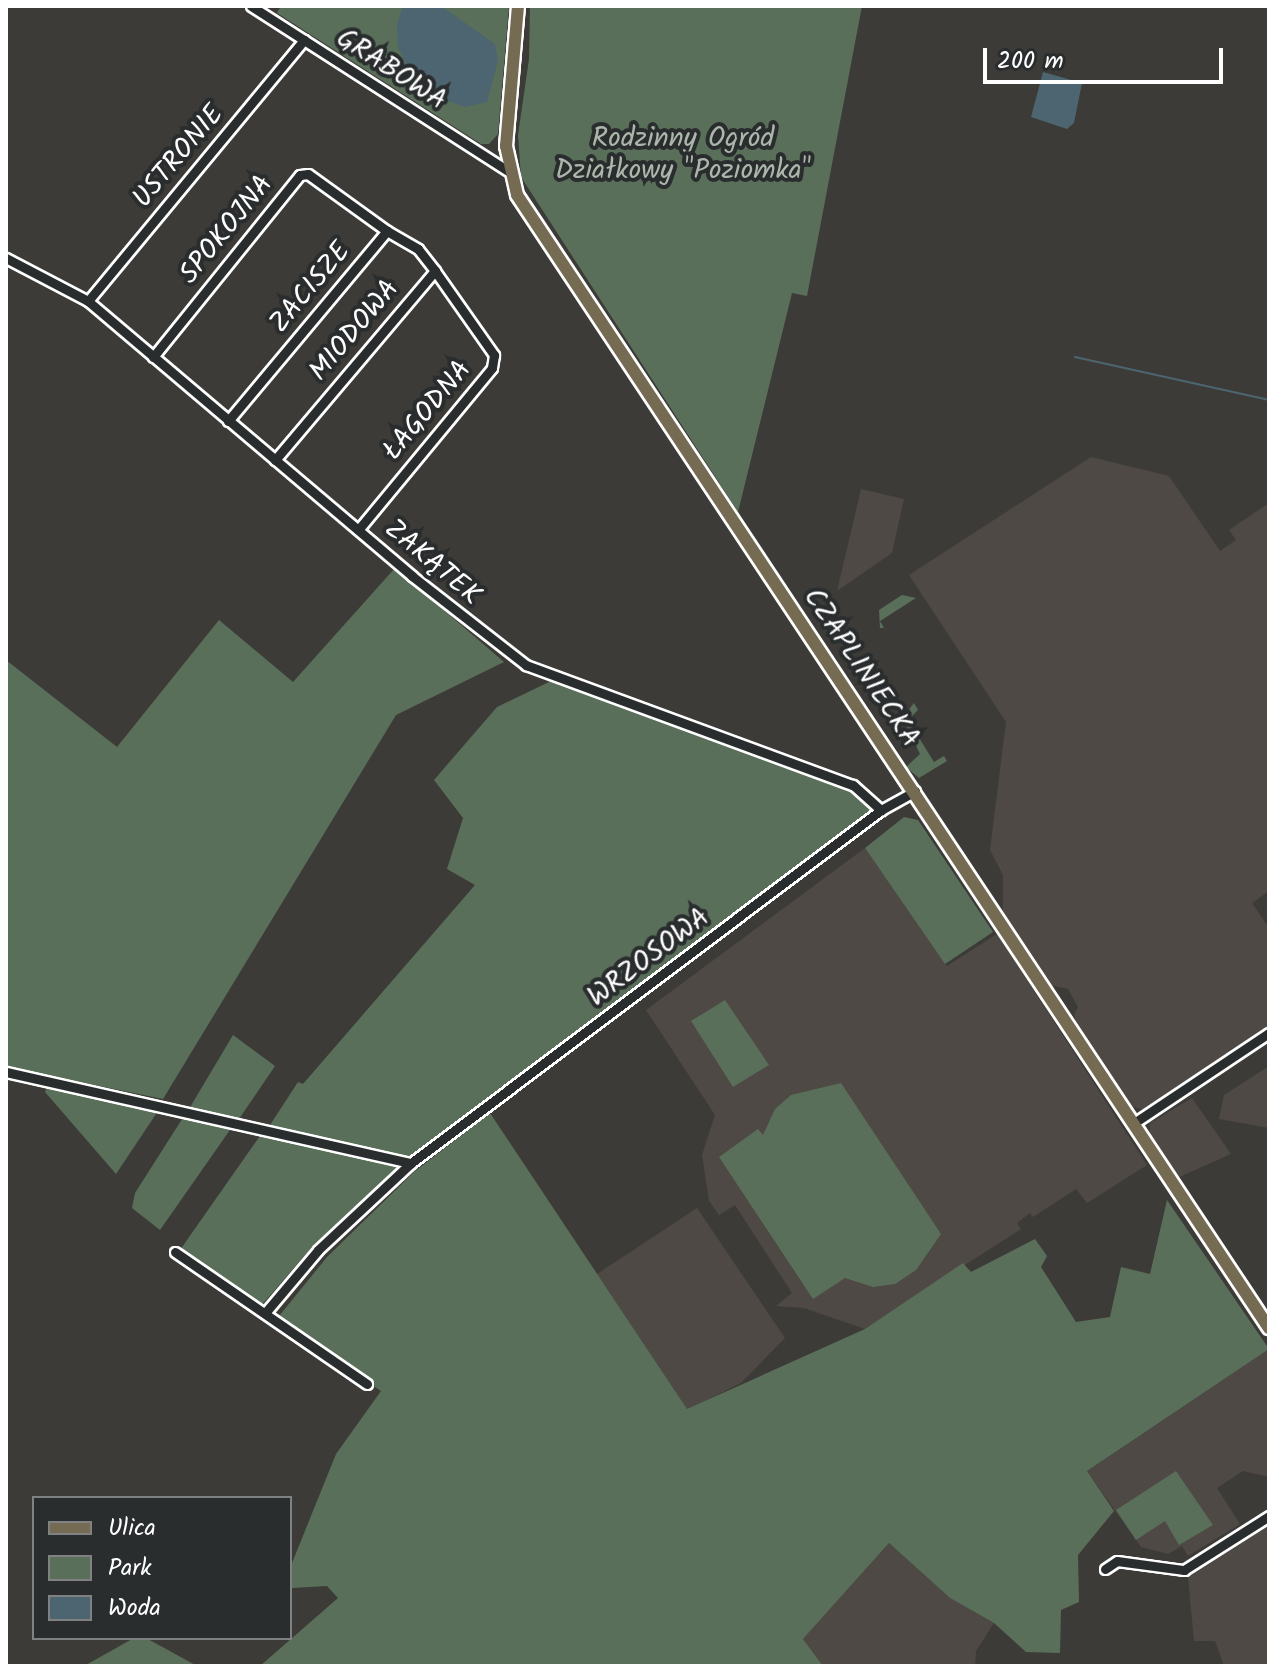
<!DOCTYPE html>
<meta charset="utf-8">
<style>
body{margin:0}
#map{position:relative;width:1275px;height:1672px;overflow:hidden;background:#3d3b38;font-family:Kalam,sans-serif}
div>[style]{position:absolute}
.built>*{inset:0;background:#4e4944}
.green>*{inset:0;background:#596f5a}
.water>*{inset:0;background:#4c6571}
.stream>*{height:2px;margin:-1px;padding:0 1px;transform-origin:1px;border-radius:1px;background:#4c6571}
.roads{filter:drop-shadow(2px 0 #fff) drop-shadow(-2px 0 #fff) drop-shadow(0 2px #fff) drop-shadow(0 -2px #fff)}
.minor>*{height:9px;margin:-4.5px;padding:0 4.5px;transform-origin:4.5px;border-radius:4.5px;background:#2a2d2e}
.major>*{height:12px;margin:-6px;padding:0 6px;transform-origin:6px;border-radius:6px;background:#756b52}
span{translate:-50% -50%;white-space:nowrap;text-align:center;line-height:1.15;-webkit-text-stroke:8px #2a2d2e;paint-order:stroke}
.street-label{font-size:28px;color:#fff}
.park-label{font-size:28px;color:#acb7ac}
.frame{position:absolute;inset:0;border:8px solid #fff;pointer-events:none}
.legend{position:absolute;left:32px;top:1496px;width:260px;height:144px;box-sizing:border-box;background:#2a2d2e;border:2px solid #7f8182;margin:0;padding:10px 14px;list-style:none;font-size:24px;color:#fff}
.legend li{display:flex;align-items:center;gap:16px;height:40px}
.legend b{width:40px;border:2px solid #7f8182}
.scale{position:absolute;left:983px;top:48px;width:240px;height:36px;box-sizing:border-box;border:4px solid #fff;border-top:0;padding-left:10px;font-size:24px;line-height:28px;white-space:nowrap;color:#fff;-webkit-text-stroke:6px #2a2d2e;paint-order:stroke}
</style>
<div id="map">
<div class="built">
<div style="clip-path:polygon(1091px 457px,1169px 476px,1220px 551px,1236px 540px,1229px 530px,1269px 503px,1269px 891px,1252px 903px,1269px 928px,1269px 1031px,1143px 1110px,1128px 1105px,1080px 1032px,1074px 1015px,1078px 1007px,1068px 989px,1050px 985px,1003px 912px,1003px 875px,990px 850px,1006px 722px,909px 575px)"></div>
<div style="clip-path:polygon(861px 489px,904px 499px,892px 553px,837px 591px)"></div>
<div style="clip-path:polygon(865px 848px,947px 966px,997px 934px,1147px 1165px,1087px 1203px,1076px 1189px,1033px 1217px,1030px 1213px,1017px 1223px,1021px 1229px,865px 1329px,804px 1308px,776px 1306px,792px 1293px,735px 1205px,719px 1215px,709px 1201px,702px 1155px,715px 1115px,646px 1010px)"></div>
<div style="clip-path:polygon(1269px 1066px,1269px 1128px,1219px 1119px,1224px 1095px)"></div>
<div style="clip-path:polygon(1192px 1098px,1231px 1154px,1177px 1178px,1150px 1136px,1150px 1123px)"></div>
<div style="clip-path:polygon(697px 1208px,785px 1338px,741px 1383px,687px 1410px,597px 1274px)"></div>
<div style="clip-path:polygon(1269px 1349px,1269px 1477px,1243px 1471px,1217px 1488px,1240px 1524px,1188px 1556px,1182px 1546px,1168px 1554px,1141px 1547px,1087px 1471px)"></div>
<div style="clip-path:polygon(1269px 1526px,1269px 1666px,1224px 1666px,1215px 1641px,1194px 1641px,1188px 1577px)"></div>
<div style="clip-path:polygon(889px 1543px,950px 1598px,994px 1623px,976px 1651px,975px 1666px,823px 1666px,803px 1639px)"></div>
</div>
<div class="green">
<div style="clip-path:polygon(281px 6px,509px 6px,498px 134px,489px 144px,481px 144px,277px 13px)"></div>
<div style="clip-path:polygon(530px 6px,862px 6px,807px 296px,792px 293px,738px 512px,521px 177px,518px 135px,529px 59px)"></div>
<div style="clip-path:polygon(395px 568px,504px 662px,396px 715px,163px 1099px,6px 1067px,6px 660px,117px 747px,219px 620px,293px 682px)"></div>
<div style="clip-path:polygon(902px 595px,916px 598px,880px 621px,884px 628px,880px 628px,879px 610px)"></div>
<div style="clip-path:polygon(551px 681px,850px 787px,874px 811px,411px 1158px,270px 1125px,298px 1082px,303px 1084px,475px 885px,447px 869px,463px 818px,434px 780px,497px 707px)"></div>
<div style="clip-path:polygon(914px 703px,918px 710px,908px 720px,934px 762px,944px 756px,947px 761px,919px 778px,906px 767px,920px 754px,906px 725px,910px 708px)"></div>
<div style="clip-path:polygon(904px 817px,918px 820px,993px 932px,945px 964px,865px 848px)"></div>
<div style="clip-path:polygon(725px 1000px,769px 1065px,733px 1087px,691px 1021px)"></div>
<div style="clip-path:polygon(233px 1035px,275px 1066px,239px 1119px,189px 1109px)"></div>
<div style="clip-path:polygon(49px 1082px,158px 1111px,116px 1174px,45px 1092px)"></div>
<div style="clip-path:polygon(841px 1083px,941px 1234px,916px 1270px,895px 1284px,873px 1287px,845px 1278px,813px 1299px,719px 1157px,758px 1129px,763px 1135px,775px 1109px,791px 1095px)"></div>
<div style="clip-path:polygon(490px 1113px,687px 1409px,865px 1329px,963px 1263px,971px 1272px,1035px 1239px,1047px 1256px,1041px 1267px,1076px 1322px,1110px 1317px,1121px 1267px,1150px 1274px,1167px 1200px,1269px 1349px,1087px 1471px,1114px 1511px,1078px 1555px,1079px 1602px,1061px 1610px,1060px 1653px,1026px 1652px,994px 1623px,950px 1598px,889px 1543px,803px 1639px,823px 1666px,260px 1666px,338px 1598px,327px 1586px,292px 1588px,290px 1568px,336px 1454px,381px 1391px,275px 1321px,327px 1257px,414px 1172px)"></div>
<div style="clip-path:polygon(184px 1116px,232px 1127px,160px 1230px,132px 1208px,135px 1193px)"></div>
<div style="clip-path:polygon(262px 1133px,403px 1165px,313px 1246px,260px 1307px,180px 1250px)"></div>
<div style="clip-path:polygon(1176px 1471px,1213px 1525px,1179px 1545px,1165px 1521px,1136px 1540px,1116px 1510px)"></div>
<div style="clip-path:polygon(134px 1638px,146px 1638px,197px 1666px,84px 1666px)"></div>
</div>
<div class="water">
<div style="clip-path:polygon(403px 6px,441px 6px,495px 44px,498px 61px,487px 102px,465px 107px,437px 97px,411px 72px,398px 48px,397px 24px)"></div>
<div style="clip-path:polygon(1043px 72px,1082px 83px,1074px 123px,1067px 129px,1031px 117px)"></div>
</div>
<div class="stream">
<div style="left:1075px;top:357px;width:199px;rotate:12.5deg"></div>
</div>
<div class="roads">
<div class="minor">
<div style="left:251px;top:6px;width:305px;rotate:32.7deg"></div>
<div style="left:6px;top:258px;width:93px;rotate:27.7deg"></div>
<div style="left:88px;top:301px;width:425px;rotate:40.3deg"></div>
<div style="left:412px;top:576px;width:145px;rotate:38deg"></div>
<div style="left:526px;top:665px;width:348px;rotate:20.2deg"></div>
<div style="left:853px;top:785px;width:38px;rotate:42deg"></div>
<div style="left:88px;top:301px;width:339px;rotate:-50.4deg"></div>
<div style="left:153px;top:357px;width:234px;rotate:-51.1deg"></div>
<div style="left:300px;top:175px;width:8px;rotate:-7deg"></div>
<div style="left:308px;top:174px;width:97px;rotate:35.8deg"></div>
<div style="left:228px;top:421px;width:248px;rotate:-50.1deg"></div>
<div style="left:387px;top:231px;width:36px;rotate:30deg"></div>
<div style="left:418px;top:249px;width:28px;rotate:52deg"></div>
<div style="left:275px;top:460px;width:248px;rotate:-49.8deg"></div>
<div style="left:435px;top:271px;width:103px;rotate:54.9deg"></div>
<div style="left:494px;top:355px;width:13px;rotate:99deg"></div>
<div style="left:492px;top:368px;width:210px;rotate:129.6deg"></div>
<div style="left:6px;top:1072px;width:415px;rotate:12.7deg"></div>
<div style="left:1134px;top:1123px;width:162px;rotate:-33.7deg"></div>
<div style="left:175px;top:1252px;width:233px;rotate:34.5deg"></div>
<div style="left:265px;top:1313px;width:82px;rotate:-49.9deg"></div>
<div style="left:318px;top:1250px;width:127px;rotate:-43.1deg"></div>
<div style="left:411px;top:1163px;width:588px;rotate:-36.91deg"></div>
<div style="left:881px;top:810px;width:39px;rotate:-29deg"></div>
<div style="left:1105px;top:1569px;width:14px;rotate:-34deg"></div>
<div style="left:1117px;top:1561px;width:68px;rotate:7.7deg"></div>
<div style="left:1184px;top:1570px;width:101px;rotate:-32.4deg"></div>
</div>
<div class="major">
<div style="left:518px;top:6px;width:141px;rotate:94.9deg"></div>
<div style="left:506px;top:146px;width:50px;rotate:77.3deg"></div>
<div style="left:517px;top:195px;width:1360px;rotate:56.43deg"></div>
</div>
</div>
<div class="street-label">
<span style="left:391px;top:70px;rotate:33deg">GRABOWA</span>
<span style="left:179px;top:157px;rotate:-50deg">USTRONIE</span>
<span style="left:227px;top:230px;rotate:-51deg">SPOKOJNA</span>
<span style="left:311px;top:288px;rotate:-50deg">ZACISZE</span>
<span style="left:355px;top:331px;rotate:-50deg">MIODOWA</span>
<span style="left:428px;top:411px;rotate:-50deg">ŁAGODNA</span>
<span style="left:432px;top:563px;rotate:40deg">ZAKĄTEK</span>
<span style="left:861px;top:668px;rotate:56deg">CZAPLINIECKA</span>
<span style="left:649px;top:958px;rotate:-37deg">WRZOSOWA</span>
</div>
<div class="park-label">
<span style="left:683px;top:155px">Rodzinny Ogród<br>Działkowy "Poziomka"</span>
</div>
<div class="frame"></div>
<ul class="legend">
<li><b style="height:10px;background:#756b52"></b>Ulica</li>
<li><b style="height:22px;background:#596f5a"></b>Park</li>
<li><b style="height:22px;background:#4c6571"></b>Woda</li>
</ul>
<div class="scale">200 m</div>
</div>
